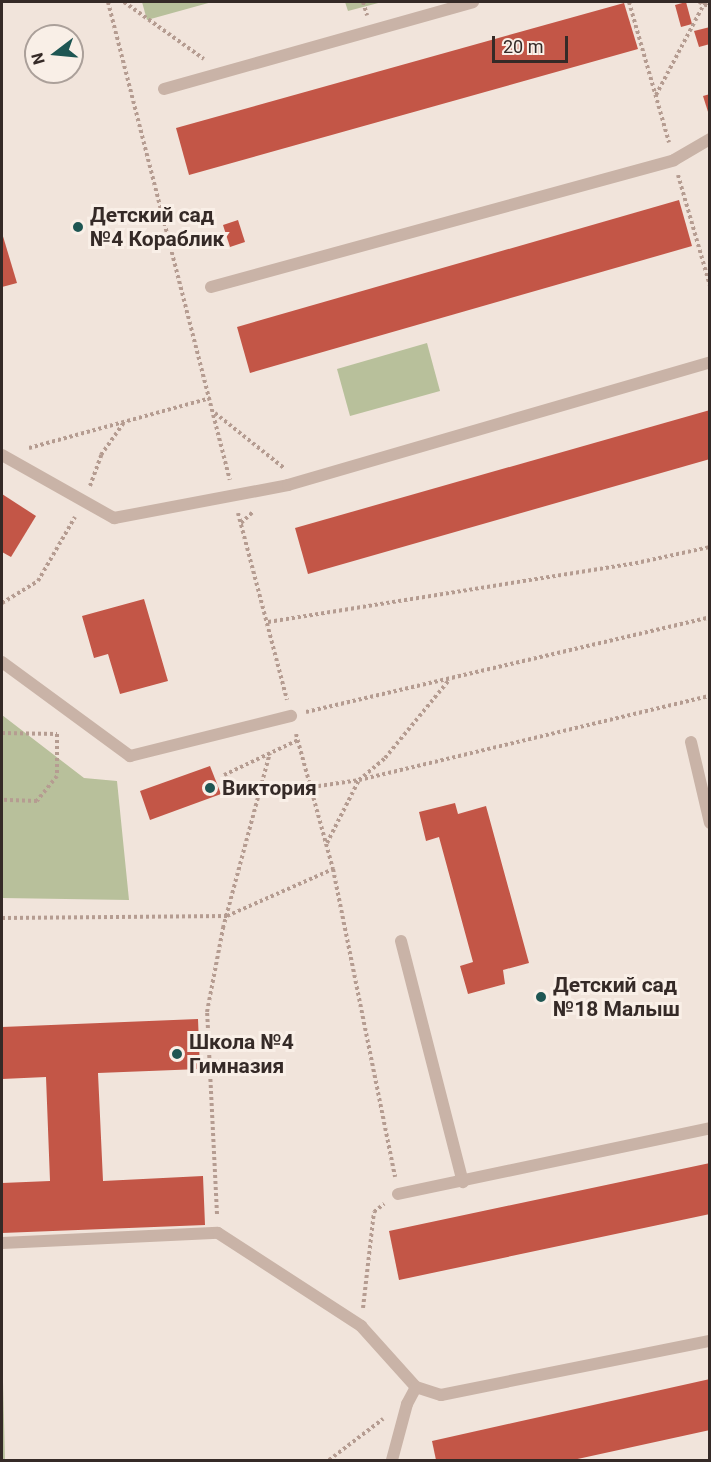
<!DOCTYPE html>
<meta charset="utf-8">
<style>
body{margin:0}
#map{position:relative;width:711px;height:1462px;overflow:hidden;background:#f1e4db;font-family:Roboto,sans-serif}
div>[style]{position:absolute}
.green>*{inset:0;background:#b8c09b}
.building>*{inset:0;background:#c35647}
.path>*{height:4px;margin-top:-2px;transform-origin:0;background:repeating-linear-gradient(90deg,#b59c91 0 3px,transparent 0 6px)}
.service>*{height:12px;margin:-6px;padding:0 6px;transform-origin:6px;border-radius:6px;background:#c9b3a7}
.dots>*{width:16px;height:16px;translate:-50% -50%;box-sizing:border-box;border:3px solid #f9efe7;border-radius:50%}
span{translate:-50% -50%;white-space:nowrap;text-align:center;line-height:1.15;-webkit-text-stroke:6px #f9efe7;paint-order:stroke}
.poi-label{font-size:21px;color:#352a27;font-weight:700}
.left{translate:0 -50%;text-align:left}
.frame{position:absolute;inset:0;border:3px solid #352a27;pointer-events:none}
.north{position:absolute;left:24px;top:24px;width:60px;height:60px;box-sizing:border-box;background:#f9efe7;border:2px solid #aba09a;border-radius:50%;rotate:254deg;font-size:16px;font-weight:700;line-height:24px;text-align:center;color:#352a27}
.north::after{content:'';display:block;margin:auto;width:21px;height:27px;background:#1e5653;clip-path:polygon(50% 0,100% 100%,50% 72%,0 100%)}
.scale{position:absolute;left:492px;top:36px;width:76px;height:27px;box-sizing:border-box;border:3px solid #352a27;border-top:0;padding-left:8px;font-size:18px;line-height:21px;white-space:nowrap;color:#352a27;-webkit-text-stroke:4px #f9efe7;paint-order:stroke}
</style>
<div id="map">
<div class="green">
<div style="clip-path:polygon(142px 2px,212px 2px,147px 20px)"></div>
<div style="clip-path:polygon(345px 2px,382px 2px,348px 11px)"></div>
<div style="clip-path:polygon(427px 343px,440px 391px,350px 416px,337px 369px)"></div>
<div style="clip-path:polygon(2px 715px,84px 778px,117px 781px,129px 900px,2px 898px)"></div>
<div style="clip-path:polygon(2px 1382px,3px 1382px,5px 1460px,2px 1460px)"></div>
</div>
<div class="building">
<div style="clip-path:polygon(686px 2px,692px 24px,681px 27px,675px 5px)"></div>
<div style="clip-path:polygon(624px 3px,638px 49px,189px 175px,176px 128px)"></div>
<div style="clip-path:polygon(710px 27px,710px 44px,699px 47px,694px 31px)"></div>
<div style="clip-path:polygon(710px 94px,710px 115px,709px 115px,703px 96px)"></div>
<div style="clip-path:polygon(679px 200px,692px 246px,250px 373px,237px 327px)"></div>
<div style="clip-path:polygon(238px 220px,245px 242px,230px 247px,223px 225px)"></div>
<div style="clip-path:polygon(2px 233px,17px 283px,2px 287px)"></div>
<div style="clip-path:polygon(710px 410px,710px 459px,308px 574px,295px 528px)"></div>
<div style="clip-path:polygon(2px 494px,36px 516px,11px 557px,2px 552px)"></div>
<div style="clip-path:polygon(144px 599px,168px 681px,120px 694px,108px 654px,94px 658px,82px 616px)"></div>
<div style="clip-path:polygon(210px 766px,221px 794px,150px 820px,140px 791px)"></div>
<div style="clip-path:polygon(455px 803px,458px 814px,486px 806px,529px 963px,503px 970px,505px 984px,468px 994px,460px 966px,473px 962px,439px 837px,426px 841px,419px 812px)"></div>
<div style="clip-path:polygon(198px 1019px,200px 1069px,98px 1073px,103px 1181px,203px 1176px,205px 1225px,2px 1233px,2px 1183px,50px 1181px,46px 1077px,2px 1079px,2px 1027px)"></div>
<div style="clip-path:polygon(710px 1163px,710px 1214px,399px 1280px,389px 1231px)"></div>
<div style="clip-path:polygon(710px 1379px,710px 1430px,573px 1460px,436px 1460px,432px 1441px)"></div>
</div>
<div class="path">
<div style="left:108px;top:2px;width:493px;rotate:75.7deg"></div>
<div style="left:124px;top:2px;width:98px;rotate:35.5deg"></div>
<div style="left:363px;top:2px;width:14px;rotate:73deg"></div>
<div style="left:629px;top:2px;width:146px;rotate:74.1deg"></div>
<div style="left:699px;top:2px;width:12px;rotate:24deg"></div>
<div style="left:656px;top:95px;width:105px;rotate:-62.2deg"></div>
<div style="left:678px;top:175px;width:116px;rotate:73.9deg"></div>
<div style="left:215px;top:413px;width:88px;rotate:38.6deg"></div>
<div style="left:29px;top:448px;width:188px;rotate:-15.4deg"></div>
<div style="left:90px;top:486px;width:33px;rotate:-70deg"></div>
<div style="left:101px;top:455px;width:42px;rotate:-54.8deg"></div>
<div style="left:238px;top:513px;width:193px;rotate:75.3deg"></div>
<div style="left:241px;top:523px;width:16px;rotate:-43deg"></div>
<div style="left:2px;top:603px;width:42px;rotate:-31.4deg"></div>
<div style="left:38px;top:581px;width:74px;rotate:-60deg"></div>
<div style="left:268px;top:622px;width:378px;rotate:-9.1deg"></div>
<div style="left:641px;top:562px;width:71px;rotate:-12.3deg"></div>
<div style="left:306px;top:712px;width:415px;rotate:-13.2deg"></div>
<div style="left:2px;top:733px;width:55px;rotate:1deg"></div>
<div style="left:57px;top:734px;width:42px;rotate:90deg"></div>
<div style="left:57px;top:776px;width:32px;rotate:129deg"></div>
<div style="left:37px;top:801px;width:35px;rotate:-178deg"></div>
<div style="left:296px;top:734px;width:140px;rotate:74.7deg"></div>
<div style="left:333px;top:869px;width:314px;rotate:78.6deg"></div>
<div style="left:224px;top:775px;width:82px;rotate:-25.3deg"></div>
<div style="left:312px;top:787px;width:48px;rotate:-8.5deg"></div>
<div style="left:359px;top:780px;width:34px;rotate:-40deg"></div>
<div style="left:385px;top:758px;width:101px;rotate:-50.6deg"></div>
<div style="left:327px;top:843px;width:71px;rotate:-63.1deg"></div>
<div style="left:359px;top:780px;width:361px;rotate:-13.5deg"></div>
<div style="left:2px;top:918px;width:225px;rotate:-0.5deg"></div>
<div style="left:227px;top:916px;width:116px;rotate:-23.9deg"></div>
<div style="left:217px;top:1214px;width:202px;rotate:-92.8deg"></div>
<div style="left:207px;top:1012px;width:86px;rotate:-79.2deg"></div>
<div style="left:223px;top:928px;width:181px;rotate:-75deg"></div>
<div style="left:363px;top:1308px;width:97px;rotate:-83.5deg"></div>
<div style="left:374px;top:1212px;width:13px;rotate:-39deg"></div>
<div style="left:329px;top:1460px;width:68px;rotate:-37.2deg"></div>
</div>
<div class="service">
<div style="left:164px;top:89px;width:321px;rotate:-15.7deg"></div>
<div style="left:211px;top:287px;width:480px;rotate:-15.3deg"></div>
<div style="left:674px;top:160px;width:42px;rotate:-30.3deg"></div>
<div style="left:2px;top:455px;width:129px;rotate:29.4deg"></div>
<div style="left:114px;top:518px;width:177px;rotate:-10.7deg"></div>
<div style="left:288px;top:485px;width:440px;rotate:-16.2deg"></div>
<div style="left:2px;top:662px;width:159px;rotate:36.3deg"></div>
<div style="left:130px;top:756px;width:166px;rotate:-14deg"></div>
<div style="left:691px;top:742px;width:83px;rotate:76.8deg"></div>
<div style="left:401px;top:941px;width:249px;rotate:75.6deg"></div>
<div style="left:398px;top:1194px;width:319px;rotate:-11.9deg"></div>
<div style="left:2px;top:1243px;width:216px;rotate:-2.7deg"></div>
<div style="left:218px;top:1233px;width:171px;rotate:33deg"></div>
<div style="left:361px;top:1326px;width:82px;rotate:48deg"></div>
<div style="left:416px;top:1387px;width:26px;rotate:18deg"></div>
<div style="left:441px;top:1395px;width:274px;rotate:-11.4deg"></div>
<div style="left:392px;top:1460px;width:58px;rotate:-75deg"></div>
<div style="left:407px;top:1404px;width:19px;rotate:-62deg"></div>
</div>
<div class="dots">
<div style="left:78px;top:227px;background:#1e5653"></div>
<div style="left:210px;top:788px;background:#1e5653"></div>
<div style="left:541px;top:997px;background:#1e5653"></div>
<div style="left:177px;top:1054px;background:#1e5653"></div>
</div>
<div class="poi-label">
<span class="left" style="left:90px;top:227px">Детский сад<br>№4 Кораблик</span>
<span class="left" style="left:222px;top:788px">Виктория</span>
<span class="left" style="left:553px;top:997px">Детский сад<br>№18 Малыш</span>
<span class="left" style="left:189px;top:1054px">Школа №4<br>Гимназия</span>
</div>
<div class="frame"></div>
<div class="north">N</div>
<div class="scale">20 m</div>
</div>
